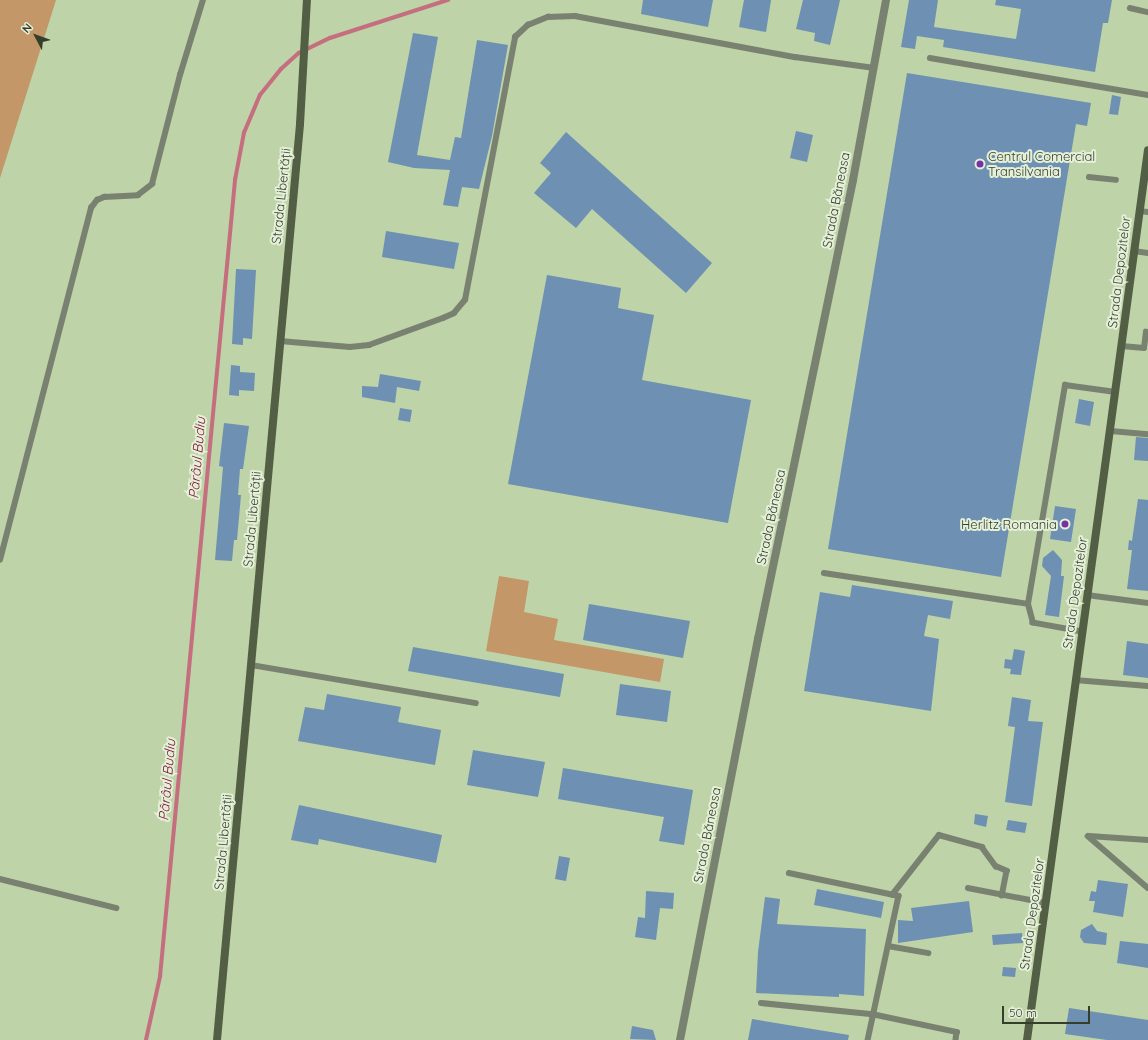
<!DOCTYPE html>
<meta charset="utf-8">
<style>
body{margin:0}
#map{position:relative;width:1148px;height:1040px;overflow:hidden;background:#bed3a7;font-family:Quicksand,sans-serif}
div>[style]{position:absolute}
.green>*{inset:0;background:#c39767}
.stream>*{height:3.5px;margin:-1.75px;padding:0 1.75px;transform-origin:1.75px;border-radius:1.75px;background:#c56e7f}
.building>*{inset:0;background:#6e90b2}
.lane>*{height:5.5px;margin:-2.75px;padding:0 2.75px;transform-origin:2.75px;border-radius:2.75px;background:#798270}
.street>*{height:8px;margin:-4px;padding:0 4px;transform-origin:4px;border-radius:4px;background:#798270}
.secondary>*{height:8px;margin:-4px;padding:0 4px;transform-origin:4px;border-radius:4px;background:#535f45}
.dots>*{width:11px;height:11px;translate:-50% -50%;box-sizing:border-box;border:2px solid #e5f0d9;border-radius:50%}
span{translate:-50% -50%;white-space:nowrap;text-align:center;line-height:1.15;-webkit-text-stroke:4px #e5f0d9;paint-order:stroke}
.poi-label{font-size:13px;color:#353d2b}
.left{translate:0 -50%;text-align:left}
.right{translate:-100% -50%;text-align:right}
.street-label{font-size:13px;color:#353d2b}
.water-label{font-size:14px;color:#801638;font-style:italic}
.north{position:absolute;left:16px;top:16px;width:40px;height:40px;-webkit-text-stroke:3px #e5f0d9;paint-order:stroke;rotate:311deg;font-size:11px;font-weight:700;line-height:16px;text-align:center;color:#353d2b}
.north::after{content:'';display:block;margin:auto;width:14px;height:18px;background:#353d2b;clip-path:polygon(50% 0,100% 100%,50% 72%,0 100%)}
.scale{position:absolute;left:1002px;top:1006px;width:88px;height:18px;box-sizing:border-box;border:2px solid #353d2b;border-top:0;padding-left:5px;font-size:12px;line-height:14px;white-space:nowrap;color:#353d2b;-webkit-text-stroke:3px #e5f0d9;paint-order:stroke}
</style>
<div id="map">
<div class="green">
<div style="clip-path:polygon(0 0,56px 0,0 178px)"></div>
<div style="clip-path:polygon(499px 576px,529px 581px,524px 612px,558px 619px,554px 640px,664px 659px,660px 682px,486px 651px)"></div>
</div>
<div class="stream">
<div style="left:146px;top:1040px;width:65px;rotate:-77.5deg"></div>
<div style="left:160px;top:977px;width:801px;rotate:-84.62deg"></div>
<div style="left:235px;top:180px;width:48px;rotate:-79.2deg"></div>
<div style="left:244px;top:133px;width:41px;rotate:-67.2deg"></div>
<div style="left:260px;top:95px;width:33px;rotate:-51deg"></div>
<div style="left:281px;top:69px;width:24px;rotate:-42deg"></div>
<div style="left:299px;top:53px;width:34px;rotate:-26deg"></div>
<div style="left:330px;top:38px;width:124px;rotate:-17.9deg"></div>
</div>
<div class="building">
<div style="clip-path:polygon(643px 0,713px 0,708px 27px,641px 14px)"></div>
<div style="clip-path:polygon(744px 0,771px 0,766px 32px,739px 27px)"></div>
<div style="clip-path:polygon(803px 0,840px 0,830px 45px,814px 41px,815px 33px,796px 29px)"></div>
<div style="clip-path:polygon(909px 0,938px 0,934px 27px,1016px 39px,1021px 9px,995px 5px,996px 0,1112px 0,1108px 23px,1103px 23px,1095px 72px,943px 47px,944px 40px,917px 36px,915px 49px,901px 47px)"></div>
<div style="clip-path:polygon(413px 33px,438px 37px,417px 155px,450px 160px,455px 137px,461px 138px,477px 40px,508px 45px,492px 136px,479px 189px,462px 187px,458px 207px,443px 205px,450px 170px,414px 168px,388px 162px)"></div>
<div style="clip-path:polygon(907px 73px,1091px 103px,1087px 126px,1076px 124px,1001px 577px,828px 549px)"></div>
<div style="clip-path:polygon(1112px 95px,1121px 97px,1118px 115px,1109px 114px)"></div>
<div style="clip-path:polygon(796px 131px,813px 135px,807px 162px,790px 158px)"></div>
<div style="clip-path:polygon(566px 132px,712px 263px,686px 293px,592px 209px,576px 228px,534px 193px,551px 173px,540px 163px)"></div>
<div style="clip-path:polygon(386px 231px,459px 243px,454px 269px,382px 257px)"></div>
<div style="clip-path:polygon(236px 269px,256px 270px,252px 339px,243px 338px,243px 345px,232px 344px)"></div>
<div style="clip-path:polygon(547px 275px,621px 288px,618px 308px,654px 315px,642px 380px,751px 400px,728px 523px,508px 484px)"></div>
<div style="clip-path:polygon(231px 365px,240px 366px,240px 372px,255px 373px,254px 391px,239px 390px,239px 396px,229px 395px)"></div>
<div style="clip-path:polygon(380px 374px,421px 381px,419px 391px,397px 387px,395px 403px,362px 397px,362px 386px,378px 387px)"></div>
<div style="clip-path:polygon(1079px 399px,1094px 402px,1090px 426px,1075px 423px)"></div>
<div style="clip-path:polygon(400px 408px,412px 410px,410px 422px,398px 420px)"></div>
<div style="clip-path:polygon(224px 423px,249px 426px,243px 469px,240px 469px,238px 495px,241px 495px,237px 540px,234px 540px,232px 561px,215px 560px,223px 467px,219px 466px)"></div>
<div style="clip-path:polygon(1136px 437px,1148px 438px,1148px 461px,1134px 460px)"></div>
<div style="clip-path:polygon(1138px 499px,1148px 500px,1148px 591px,1127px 589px,1132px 550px,1128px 550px,1129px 540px,1132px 541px)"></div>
<div style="clip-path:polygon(1055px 506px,1076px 509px,1071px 542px,1050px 539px)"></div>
<div style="clip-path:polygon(1053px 550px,1062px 560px,1061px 576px,1064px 576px,1059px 617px,1045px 615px,1051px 576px,1042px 566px,1043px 558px)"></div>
<div style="clip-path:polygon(852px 585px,953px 601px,950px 619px,928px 615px,924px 636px,939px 639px,931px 711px,804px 691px,820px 592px,850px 597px)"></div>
<div style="clip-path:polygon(589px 604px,690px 621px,683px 658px,583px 640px)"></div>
<div style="clip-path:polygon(1127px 641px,1148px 644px,1148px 678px,1123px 675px)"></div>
<div style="clip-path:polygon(413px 647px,564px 674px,560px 697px,408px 671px)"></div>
<div style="clip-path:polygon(1014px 649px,1025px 651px,1021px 675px,1010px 674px,1011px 669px,1004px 668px,1005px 659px,1012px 660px)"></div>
<div style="clip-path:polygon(620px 684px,671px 691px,667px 722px,616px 715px)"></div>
<div style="clip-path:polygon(327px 694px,401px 707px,398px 722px,441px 730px,435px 765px,298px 741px,305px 707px,324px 710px)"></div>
<div style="clip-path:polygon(1012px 697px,1031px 700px,1028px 721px,1043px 722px,1032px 806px,1005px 802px,1015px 727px,1008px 726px)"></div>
<div style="clip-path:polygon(473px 750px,545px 762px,538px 797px,467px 785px)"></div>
<div style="clip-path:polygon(563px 768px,693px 790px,684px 845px,659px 841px,664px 817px,558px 799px)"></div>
<div style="clip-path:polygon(299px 805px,442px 835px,436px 863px,319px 839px,318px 845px,291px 840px)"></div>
<div style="clip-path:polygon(975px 814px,988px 816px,986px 827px,974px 824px)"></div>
<div style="clip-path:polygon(1008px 820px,1027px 823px,1025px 833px,1006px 830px)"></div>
<div style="clip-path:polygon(559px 856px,570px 858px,566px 881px,555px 879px)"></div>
<div style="clip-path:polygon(1098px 880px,1128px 884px,1123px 917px,1093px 912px,1095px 901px,1089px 901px,1091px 891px,1096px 892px)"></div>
<div style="clip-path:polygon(817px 889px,884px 902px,881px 918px,814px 905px)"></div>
<div style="clip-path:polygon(646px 891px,674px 893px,673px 909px,660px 908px,656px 940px,635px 937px,638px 917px,645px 918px)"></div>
<div style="clip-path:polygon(765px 897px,780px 899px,777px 924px,866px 929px,864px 996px,839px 994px,839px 997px,756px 993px,758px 952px)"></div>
<div style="clip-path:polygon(969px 901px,973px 932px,898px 943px,898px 920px,913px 921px,911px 908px)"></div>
<div style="clip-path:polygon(1092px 924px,1097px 931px,1107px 933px,1106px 945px,1084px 943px,1080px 937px,1081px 930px)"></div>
<div style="clip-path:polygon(1022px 933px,1023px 943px,993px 945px,992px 935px)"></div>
<div style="clip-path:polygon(1120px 941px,1148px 944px,1148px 968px,1117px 963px)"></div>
<div style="clip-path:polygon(1003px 967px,1016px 968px,1015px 977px,1002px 976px)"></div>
<div style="clip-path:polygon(1069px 1008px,1148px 1020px,1148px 1040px,1107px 1040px,1065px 1034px)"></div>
<div style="clip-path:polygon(752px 1019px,849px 1035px,848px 1040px,748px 1040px)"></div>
<div style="clip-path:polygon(632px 1026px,653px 1030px,656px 1040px,630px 1039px)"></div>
</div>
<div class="lane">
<div style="left:1130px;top:8px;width:18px;rotate:13deg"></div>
<div style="left:930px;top:58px;width:221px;rotate:9.6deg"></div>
<div style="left:1089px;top:177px;width:27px;rotate:6deg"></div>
<div style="left:1139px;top:211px;width:9px;rotate:6deg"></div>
<div style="left:1134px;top:251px;width:14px;rotate:8deg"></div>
<div style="left:280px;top:341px;width:70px;rotate:4.9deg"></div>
<div style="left:350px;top:347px;width:19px;rotate:-6deg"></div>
<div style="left:369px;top:345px;width:79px;rotate:-20deg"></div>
<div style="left:443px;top:318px;width:12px;rotate:-24deg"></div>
<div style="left:454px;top:313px;width:17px;rotate:-50deg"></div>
<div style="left:465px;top:300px;width:268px;rotate:-79.2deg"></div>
<div style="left:515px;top:37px;width:18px;rotate:-43deg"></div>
<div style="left:528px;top:25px;width:22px;rotate:-22deg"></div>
<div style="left:548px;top:17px;width:27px;rotate:-2deg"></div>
<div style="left:575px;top:16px;width:224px;rotate:10.6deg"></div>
<div style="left:795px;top:57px;width:80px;rotate:7.9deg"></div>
<div style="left:1122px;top:346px;width:22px;rotate:5deg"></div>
<div style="left:1144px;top:348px;width:16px;rotate:-83deg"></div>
<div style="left:1146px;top:332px;width:2px"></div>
<div style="left:1111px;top:431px;width:37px;rotate:5deg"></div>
<div style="left:0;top:560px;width:364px;rotate:-75.5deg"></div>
<div style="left:91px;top:208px;width:10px;rotate:-53deg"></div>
<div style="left:97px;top:200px;width:8px;rotate:-23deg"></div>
<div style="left:104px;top:197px;width:34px;rotate:-3deg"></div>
<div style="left:138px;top:195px;width:18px;rotate:-38deg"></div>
<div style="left:152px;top:184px;width:113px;rotate:-75.6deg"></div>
<div style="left:180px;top:75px;width:78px;rotate:-73deg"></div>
<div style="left:824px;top:573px;width:206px;rotate:8.6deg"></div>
<div style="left:1087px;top:595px;width:62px;rotate:7.5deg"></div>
<div style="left:1082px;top:632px;width:50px;rotate:-169.6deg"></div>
<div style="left:1033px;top:623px;width:20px;rotate:-105deg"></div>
<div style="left:1028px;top:604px;width:222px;rotate:-80.4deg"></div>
<div style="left:1065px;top:385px;width:51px;rotate:7.8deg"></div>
<div style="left:251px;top:665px;width:228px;rotate:9.6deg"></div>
<div style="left:1075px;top:680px;width:73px;rotate:4.7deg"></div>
<div style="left:1088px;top:836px;width:79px;rotate:40.9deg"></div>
<div style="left:1089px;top:836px;width:59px;rotate:3.9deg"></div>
<div style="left:789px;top:873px;width:112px;rotate:11.8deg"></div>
<div style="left:899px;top:896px;width:147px;rotate:102.1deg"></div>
<div style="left:0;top:879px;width:120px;rotate:14deg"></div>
<div style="left:968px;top:888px;width:79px;rotate:10.9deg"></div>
<div style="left:892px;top:895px;width:76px;rotate:-51.9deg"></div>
<div style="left:939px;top:835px;width:45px;rotate:15.6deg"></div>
<div style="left:982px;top:847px;width:24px;rotate:54deg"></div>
<div style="left:996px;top:866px;width:12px;rotate:24deg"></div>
<div style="left:1007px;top:871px;width:25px;rotate:101deg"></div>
<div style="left:888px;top:946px;width:41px;rotate:9.9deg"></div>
<div style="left:761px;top:1003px;width:112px;rotate:5.7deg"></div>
<div style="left:872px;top:1014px;width:87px;rotate:12deg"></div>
<div style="left:957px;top:1032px;width:8px;rotate:97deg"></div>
</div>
<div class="street">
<div style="left:680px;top:1040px;width:409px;rotate:-79deg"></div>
<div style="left:758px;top:639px;width:469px;rotate:-78.3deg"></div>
<div style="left:853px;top:180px;width:183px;rotate:-79.6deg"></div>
</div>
<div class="secondary">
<div style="left:217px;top:1040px;width:920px;rotate:-84.82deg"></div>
<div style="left:300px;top:124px;width:124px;rotate:-86.8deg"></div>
<div style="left:1027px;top:1040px;width:898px;rotate:-82.26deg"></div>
</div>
<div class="dots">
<div style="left:980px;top:164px;background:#7631a5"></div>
<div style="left:1065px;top:524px;background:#7631a5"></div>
</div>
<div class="poi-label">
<span class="left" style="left:988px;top:164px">Centrul Comercial<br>Transilvania</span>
<span class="right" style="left:1057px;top:524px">Herlitz Romania</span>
</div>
<div class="street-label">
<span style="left:281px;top:196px;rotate:-84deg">Strada Libertății</span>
<span style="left:836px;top:200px;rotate:-79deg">Strada Băneasa</span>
<span style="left:1119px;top:272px;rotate:-83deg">Strada Depozitelor</span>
<span style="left:771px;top:517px;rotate:-78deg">Strada Băneasa</span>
<span style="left:252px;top:519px;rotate:-85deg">Strada Libertății</span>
<span style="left:1075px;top:593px;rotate:-82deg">Strada Depozitelor</span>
<span style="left:707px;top:835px;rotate:-79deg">Strada Băneasa</span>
<span style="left:223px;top:842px;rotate:-85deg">Strada Libertății</span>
<span style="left:1032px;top:914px;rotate:-82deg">Strada Depozitelor</span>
</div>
<div class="water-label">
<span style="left:197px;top:458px;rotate:-85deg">Pârâul Budiu</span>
<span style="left:167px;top:780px;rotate:-85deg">Pârâul Budiu</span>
</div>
<div class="north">N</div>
<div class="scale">50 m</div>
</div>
